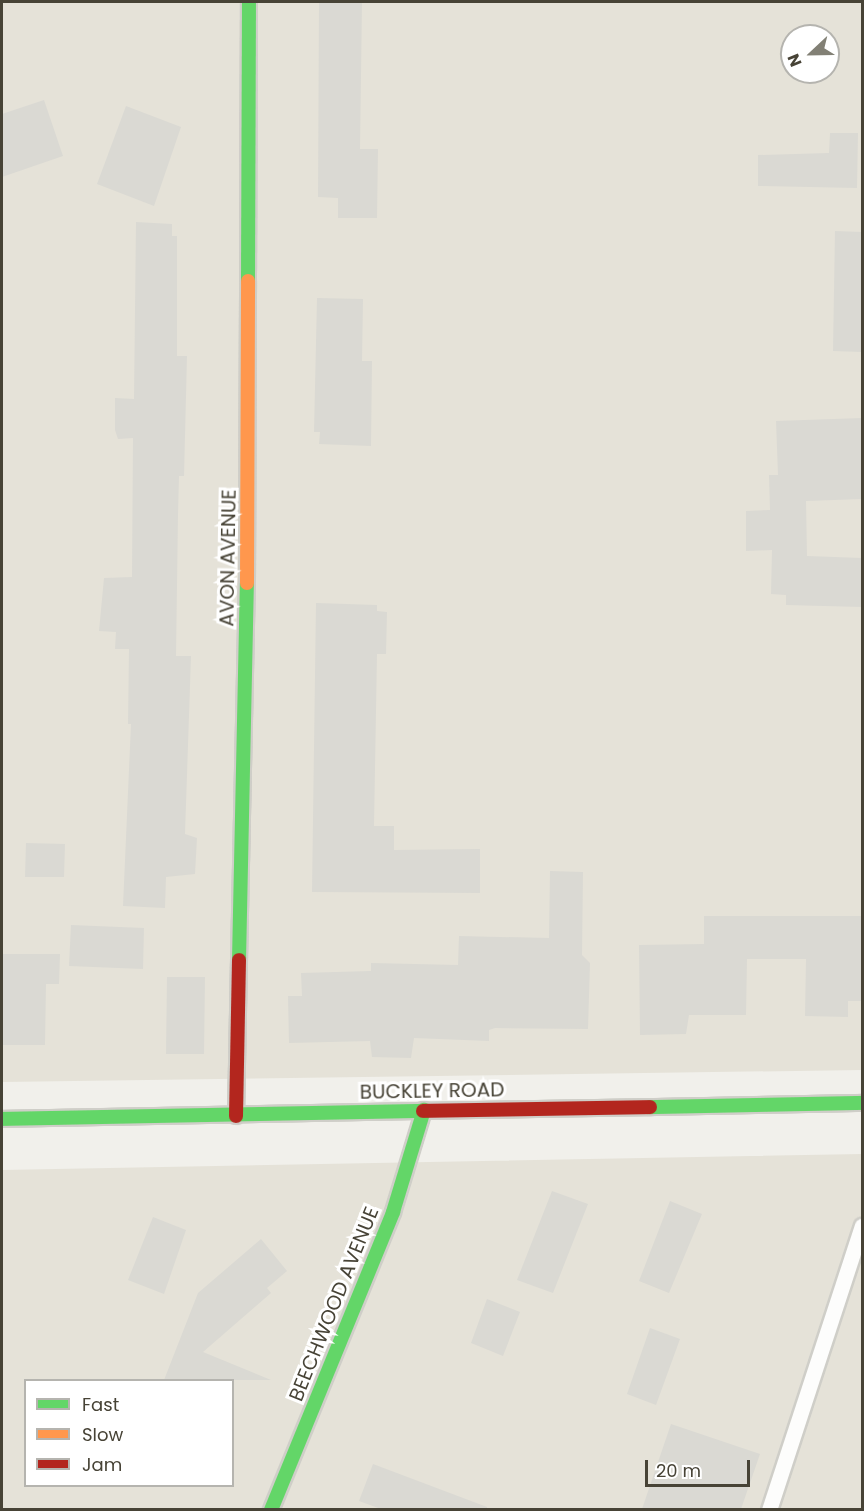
<!DOCTYPE html>
<style>
body{margin:0}
#map{position:relative;width:864px;height:1511px;overflow:hidden;background:#f1f0eb;font-family:Poppins,sans-serif}
div>[style]{position:absolute}
.residential>*{inset:0;background:#e5e2d8}
.building>*{inset:0;background:#dad9d3}
.roads{filter:drop-shadow(2px 0 #cfcec8) drop-shadow(-2px 0 #cfcec8) drop-shadow(0 2px #cfcec8) drop-shadow(0 -2px #cfcec8)}
.lane>*{height:15px;margin:-7.5px;padding:0 7.5px;transform-origin:7.5px;border-radius:7.5px;background:#fdfdfc}
.fast>*{height:14px;margin:-7px;padding:0 7px;transform-origin:7px;border-radius:7px;background:#63d668}
.slow>*{height:14px;margin:-7px;padding:0 7px;transform-origin:7px;border-radius:7px;background:#ff974d}
.jam>*{height:14px;margin:-7px;padding:0 7px;transform-origin:7px;border-radius:7px;background:#b3261e}
span{translate:-50% -50%;white-space:nowrap;text-align:center;line-height:1.15;-webkit-text-stroke:6px #fff;paint-order:stroke}
.street-label{font-size:20px;color:#474336}
.frame{position:absolute;inset:0;border:3px solid #474336;pointer-events:none}
.legend{position:absolute;left:24px;top:1379px;width:210px;height:108px;box-sizing:border-box;background:#fff;border:2px solid #b5b4af;margin:0;padding:8px 10px;list-style:none;font-size:18px;color:#474336}
.legend li{display:flex;align-items:center;gap:12px;height:30px}
.legend b{width:30px;border:2px solid #b5b4af}
.north{position:absolute;left:780px;top:24px;width:60px;height:60px;box-sizing:border-box;background:#fff;border:2px solid #b5b4af;border-radius:50%;rotate:248deg;font-size:16px;font-weight:700;line-height:24px;text-align:center;color:#474336}
.north::after{content:'';display:block;margin:auto;width:21px;height:27px;background:#828075;clip-path:polygon(50% 0,100% 100%,50% 72%,0 100%)}
.scale{position:absolute;left:645px;top:1460px;width:105px;height:27px;box-sizing:border-box;border:3px solid #474336;border-top:0;padding-left:8px;font-size:18px;line-height:21px;white-space:nowrap;color:#474336;-webkit-text-stroke:4px #fff;paint-order:stroke}
</style>
<div id="map">
<div class="residential">
<div style="clip-path:polygon(evenodd,2px 2px,862px 2px,862px 1070px,2px 1082px,2px 2px,792px 36px,828px 36px,828px 72px,792px 72px,792px 36px)"></div>
<div style="clip-path:polygon(evenodd,862px 1154px,862px 1509px,2px 1509px,2px 1170px,862px 1154px,26px 1380px,232px 1380px,232px 1486px,26px 1486px,26px 1380px)"></div>
</div>
<div class="building">
<div style="clip-path:polygon(319px 2px,362px 2px,360px 149px,378px 149px,377px 218px,338px 218px,338px 198px,318px 197px)"></div>
<div style="clip-path:polygon(44px 100px,63px 156px,2px 177px,2px 114px)"></div>
<div style="clip-path:polygon(126px 106px,181px 127px,154px 206px,97px 184px)"></div>
<div style="clip-path:polygon(830px 133px,858px 133px,857px 188px,758px 186px,758px 155px,829px 153px)"></div>
<div style="clip-path:polygon(136px 222px,172px 224px,172px 236px,177px 236px,177px 356px,187px 356px,184px 476px,179px 476px,178px 514px,176px 656px,191px 656px,185px 834px,197px 838px,195px 874px,166px 877px,165px 908px,123px 906px,131px 724px,128px 724px,129px 649px,115px 649px,116px 632px,99px 631px,104px 578px,132px 577px,133px 438px,118px 439px,115px 430px,115px 398px,134px 399px)"></div>
<div style="clip-path:polygon(835px 231px,862px 232px,862px 352px,833px 351px)"></div>
<div style="clip-path:polygon(317px 298px,363px 299px,362px 361px,372px 361px,371px 446px,319px 444px,320px 432px,314px 432px)"></div>
<div style="clip-path:polygon(862px 418px,862px 499px,806px 501px,807px 556px,862px 558px,862px 607px,786px 605px,786px 595px,771px 594px,772px 550px,746px 551px,746px 511px,770px 510px,769px 475px,778px 475px,776px 421px)"></div>
<div style="clip-path:polygon(316px 603px,377px 605px,377px 611px,387px 612px,386px 654px,377px 654px,374px 826px,394px 826px,394px 850px,480px 849px,480px 893px,312px 892px)"></div>
<div style="clip-path:polygon(26px 843px,65px 844px,64px 877px,25px 877px)"></div>
<div style="clip-path:polygon(550px 871px,583px 872px,582px 955px,590px 963px,588px 1029px,495px 1028px,489px 1030px,489px 1041px,414px 1038px,411px 1058px,372px 1057px,370px 1041px,289px 1043px,288px 996px,302px 996px,301px 973px,371px 971px,371px 963px,458px 965px,459px 936px,549px 938px)"></div>
<div style="clip-path:polygon(704px 916px,862px 916px,862px 1001px,848px 1001px,848px 1017px,805px 1016px,806px 959px,747px 959px,746px 1015px,689px 1015px,686px 1034px,640px 1035px,639px 945px,704px 944px)"></div>
<div style="clip-path:polygon(71px 925px,144px 928px,143px 969px,69px 966px)"></div>
<div style="clip-path:polygon(2px 954px,60px 954px,59px 984px,46px 984px,45px 1045px,2px 1045px)"></div>
<div style="clip-path:polygon(167px 977px,205px 977px,204px 1054px,166px 1054px)"></div>
<div style="clip-path:polygon(552px 1191px,588px 1204px,553px 1293px,517px 1280px)"></div>
<div style="clip-path:polygon(670px 1201px,702px 1214px,669px 1293px,639px 1281px)"></div>
<div style="clip-path:polygon(153px 1217px,186px 1230px,164px 1294px,128px 1280px)"></div>
<div style="clip-path:polygon(261px 1239px,287px 1271px,267px 1288px,271px 1293px,203px 1352px,271px 1380px,164px 1380px,198px 1293px)"></div>
<div style="clip-path:polygon(487px 1299px,520px 1312px,503px 1356px,471px 1343px)"></div>
<div style="clip-path:polygon(650px 1328px,680px 1339px,656px 1405px,627px 1394px)"></div>
<div style="clip-path:polygon(671px 1424px,760px 1454px,741px 1509px,642px 1509px)"></div>
<div style="clip-path:polygon(373px 1464px,487px 1507px,487px 1509px,381px 1509px,359px 1501px)"></div>
</div>
<div class="roads">
<div class="lane">
<div style="left:769px;top:1510px;width:299px;rotate:-71.9deg"></div>
</div>
<div class="fast">
<div style="left:248px;top:281px;width:279px;rotate:-89.8deg"></div>
<div style="left:239px;top:960px;width:377px;rotate:-88.8deg"></div>
<div style="left:650px;top:1107px;width:212px;rotate:-1.1deg"></div>
<div style="left:2px;top:1119px;width:421px;rotate:-1.1deg"></div>
<div style="left:271px;top:1510px;width:322px;rotate:-67.7deg"></div>
<div style="left:393px;top:1212px;width:107px;rotate:-73.1deg"></div>
</div>
<div class="slow">
<div style="left:247px;top:583px;width:302px;rotate:-89.8deg"></div>
</div>
<div class="jam">
<div style="left:423px;top:1111px;width:227px;rotate:-1deg"></div>
<div style="left:236px;top:1116px;width:156px;rotate:-88.9deg"></div>
</div>
</div>
<div class="street-label">
<span style="left:228px;top:558px;rotate:-89deg">AVON AVENUE</span>
<span style="left:432px;top:1091px;rotate:-1deg">BUCKLEY ROAD</span>
<span style="left:334px;top:1304px;rotate:-68deg">BEECHWOOD AVENUE</span>
</div>
<div class="frame"></div>
<ul class="legend">
<li><b style="height:8px;background:#63d668"></b>Fast</li>
<li><b style="height:8px;background:#ff974d"></b>Slow</li>
<li><b style="height:8px;background:#b3261e"></b>Jam</li>
</ul>
<div class="north">N</div>
<div class="scale">20 m</div>
</div>
